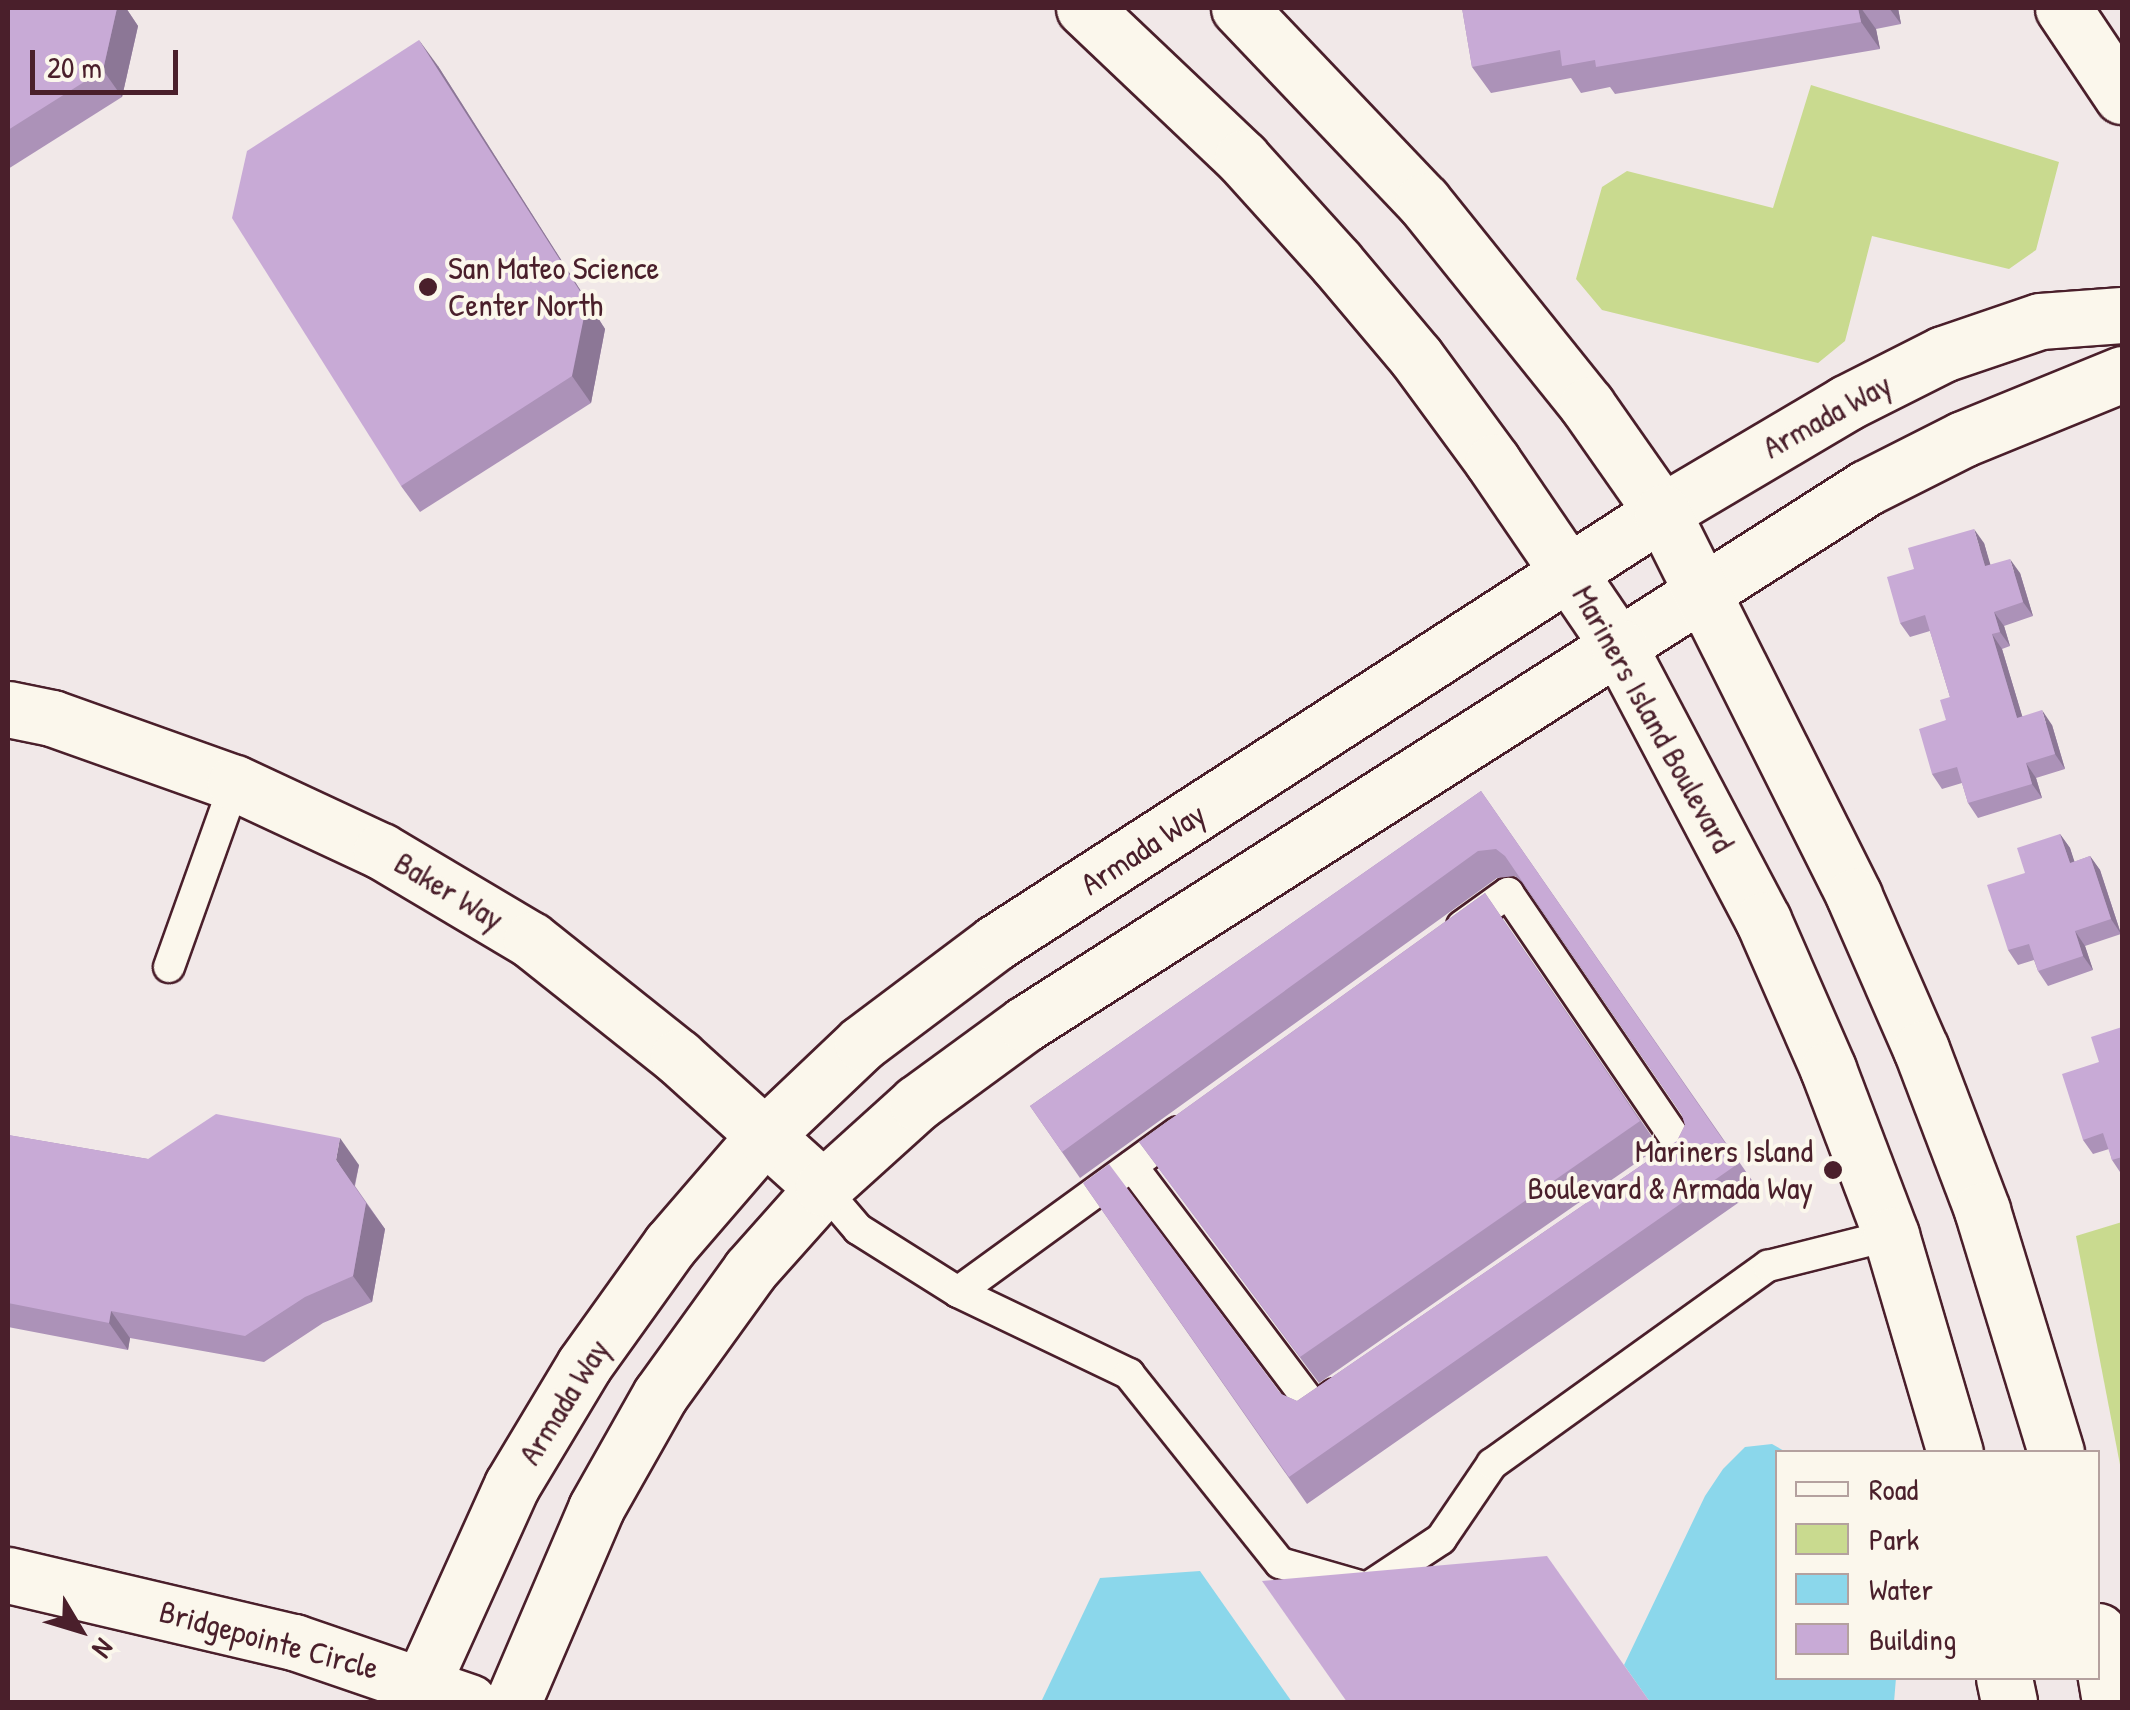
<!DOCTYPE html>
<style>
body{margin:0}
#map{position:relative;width:2130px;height:1710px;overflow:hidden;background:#f1e8e8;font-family:"Patrick Hand",sans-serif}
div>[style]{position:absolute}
.green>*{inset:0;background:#c9da8f}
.water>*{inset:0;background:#8bd7eb}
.roads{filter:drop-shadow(2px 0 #4a1f2b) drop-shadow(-2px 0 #4a1f2b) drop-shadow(0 2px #4a1f2b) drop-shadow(0 -2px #4a1f2b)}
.service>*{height:30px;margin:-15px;padding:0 15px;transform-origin:15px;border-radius:15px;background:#fbf7ec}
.minor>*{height:55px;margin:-27.5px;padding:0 27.5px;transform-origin:27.5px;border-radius:27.5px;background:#fbf7ec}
.secondary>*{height:55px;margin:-27.5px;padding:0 27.5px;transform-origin:27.5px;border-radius:27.5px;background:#fbf7ec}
.wall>*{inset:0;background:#ac92b8}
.shaded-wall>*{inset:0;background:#8c7796}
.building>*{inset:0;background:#c8aad6}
.dots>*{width:28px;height:28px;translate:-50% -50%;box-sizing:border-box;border:5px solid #fbf7ec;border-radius:50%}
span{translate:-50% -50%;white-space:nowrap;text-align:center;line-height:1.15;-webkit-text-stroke:8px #fbf7ec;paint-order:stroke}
.poi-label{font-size:32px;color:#4a1f2b}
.left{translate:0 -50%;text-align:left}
.right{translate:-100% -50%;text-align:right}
.street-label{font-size:32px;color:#4a1f2b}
.frame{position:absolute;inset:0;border:10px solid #4a1f2b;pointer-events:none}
.legend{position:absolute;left:1775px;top:1450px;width:325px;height:230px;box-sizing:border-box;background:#fbf7ec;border:2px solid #b4a19f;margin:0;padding:12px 18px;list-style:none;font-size:30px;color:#4a1f2b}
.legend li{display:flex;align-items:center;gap:20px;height:50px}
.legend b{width:50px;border:2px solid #b4a19f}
.north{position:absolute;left:30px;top:1580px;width:100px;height:100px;-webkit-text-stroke:8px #fbf7ec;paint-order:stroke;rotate:128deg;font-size:28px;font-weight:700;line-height:40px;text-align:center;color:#4a1f2b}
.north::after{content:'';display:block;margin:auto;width:35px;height:45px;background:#4a1f2b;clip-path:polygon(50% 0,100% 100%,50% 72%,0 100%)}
.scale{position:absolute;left:30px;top:50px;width:148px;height:45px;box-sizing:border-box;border:5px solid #4a1f2b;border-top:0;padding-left:12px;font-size:30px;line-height:35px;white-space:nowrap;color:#4a1f2b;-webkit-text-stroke:8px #fbf7ec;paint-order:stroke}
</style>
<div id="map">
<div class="green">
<div style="clip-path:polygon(1811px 85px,2059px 162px,2036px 250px,2009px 269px,1872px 236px,1845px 341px,1818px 363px,1602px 310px,1576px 279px,1602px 187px,1627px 171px,1773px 208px)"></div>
<div style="clip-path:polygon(2122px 1222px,2122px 1475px,2076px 1236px)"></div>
</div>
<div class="water">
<div style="clip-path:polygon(1772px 1444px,1786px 1452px,1778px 1452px,1778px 1678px,1896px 1678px,1894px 1702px,1650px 1702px,1624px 1665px,1705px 1496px,1723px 1469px,1745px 1447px)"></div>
<div style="clip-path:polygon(1200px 1571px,1292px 1702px,1041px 1702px,1100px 1578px)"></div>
</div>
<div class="roads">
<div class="service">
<div style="left:1462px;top:926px;width:57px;rotate:-35.7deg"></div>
<div style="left:1508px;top:893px;width:314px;rotate:55.7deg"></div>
<div style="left:1685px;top:1152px;width:24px;rotate:145deg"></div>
<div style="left:169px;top:967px;width:195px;rotate:-70.3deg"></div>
<div style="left:1132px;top:1166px;width:304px;rotate:53deg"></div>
<div style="left:1315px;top:1409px;width:25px;rotate:-37deg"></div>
<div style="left:823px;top:1188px;width:54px;rotate:49.5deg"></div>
<div style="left:858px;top:1229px;width:118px;rotate:32.2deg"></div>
<div style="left:958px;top:1292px;width:190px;rotate:25.6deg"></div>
<div style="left:1129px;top:1374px;width:242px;rotate:51.4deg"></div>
<div style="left:1280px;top:1563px;width:91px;rotate:16deg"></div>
<div style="left:1367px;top:1588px;width:89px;rotate:-33.5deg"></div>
<div style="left:1441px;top:1539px;width:91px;rotate:-55.8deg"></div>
<div style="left:1492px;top:1464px;width:340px;rotate:-35.7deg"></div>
<div style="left:1768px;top:1266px;width:127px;rotate:-14.1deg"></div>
<div style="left:958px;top:1292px;width:272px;rotate:-36deg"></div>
</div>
<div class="minor">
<div style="left:2063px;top:8px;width:106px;rotate:56.2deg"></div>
<div style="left:8px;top:709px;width:45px;rotate:11.6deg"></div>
<div style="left:52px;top:718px;width:194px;rotate:19.6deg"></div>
<div style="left:235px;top:783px;width:161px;rotate:25deg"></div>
<div style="left:381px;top:851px;width:174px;rotate:30.7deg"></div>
<div style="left:531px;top:940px;width:188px;rotate:38.5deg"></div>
<div style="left:678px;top:1057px;width:195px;rotate:42.1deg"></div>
<div style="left:8px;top:1575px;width:294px;rotate:13.2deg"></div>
<div style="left:294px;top:1642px;width:185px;rotate:18.9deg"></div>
<div style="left:422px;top:1684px;width:218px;rotate:-65.7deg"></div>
<div style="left:512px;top:1485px;width:140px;rotate:-59deg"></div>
<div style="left:584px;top:1365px;width:148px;rotate:-54.4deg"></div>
<div style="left:670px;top:1245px;width:144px;rotate:-49.2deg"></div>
<div style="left:764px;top:1136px;width:135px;rotate:-43.5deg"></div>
<div style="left:862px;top:1043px;width:166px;rotate:-36.9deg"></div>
<div style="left:995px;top:943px;width:794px;rotate:-32.87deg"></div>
<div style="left:1662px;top:512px;width:214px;rotate:-30.6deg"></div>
<div style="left:1846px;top:403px;width:109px;rotate:-26.8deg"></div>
<div style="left:1943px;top:354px;width:102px;rotate:-18.8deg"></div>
<div style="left:2040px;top:321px;width:82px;rotate:-4.2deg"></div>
<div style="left:513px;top:1702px;width:211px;rotate:-66.8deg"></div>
<div style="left:596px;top:1508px;width:130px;rotate:-60.5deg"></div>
<div style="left:660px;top:1395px;width:154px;rotate:-54.2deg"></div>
<div style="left:750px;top:1270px;width:110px;rotate:-48.3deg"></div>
<div style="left:823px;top:1188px;width:127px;rotate:-42.1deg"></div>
<div style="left:917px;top:1103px;width:134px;rotate:-36.2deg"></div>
<div style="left:1025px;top:1024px;width:997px;rotate:-32.51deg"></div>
<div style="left:1866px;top:488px;width:109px;rotate:-26.8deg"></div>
<div style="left:1963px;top:439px;width:172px;rotate:-22.2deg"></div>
</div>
<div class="secondary">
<div style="left:1084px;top:8px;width:218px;rotate:43.5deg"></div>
<div style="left:1242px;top:158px;width:140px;rotate:47.9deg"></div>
<div style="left:1336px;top:262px;width:124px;rotate:49.9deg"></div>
<div style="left:1416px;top:357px;width:130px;rotate:53.7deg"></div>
<div style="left:1493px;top:462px;width:224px;rotate:55.7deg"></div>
<div style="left:1619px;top:647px;width:309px;rotate:62.2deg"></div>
<div style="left:1763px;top:920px;width:163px;rotate:66.4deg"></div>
<div style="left:1828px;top:1069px;width:178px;rotate:69.2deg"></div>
<div style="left:1891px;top:1235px;width:226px;rotate:73.6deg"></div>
<div style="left:1239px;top:8px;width:267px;rotate:46.4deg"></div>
<div style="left:1423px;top:201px;width:262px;rotate:51.2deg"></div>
<div style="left:1587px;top:405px;width:131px;rotate:55deg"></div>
<div style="left:1662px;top:512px;width:429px;rotate:63.4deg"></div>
<div style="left:1854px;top:896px;width:167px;rotate:66.4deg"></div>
<div style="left:1921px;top:1049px;width:172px;rotate:69.2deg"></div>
<div style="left:1982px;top:1210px;width:253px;rotate:73deg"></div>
<div style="left:2098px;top:1631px;width:72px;rotate:80.4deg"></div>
<div style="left:2004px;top:1678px;width:25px;rotate:78deg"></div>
</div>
</div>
<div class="wall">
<div style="clip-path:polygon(8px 8px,126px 8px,138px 26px,122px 97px,8px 169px)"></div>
<div style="clip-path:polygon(1462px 8px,1898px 8px,1901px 24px,1876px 29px,1880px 49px,1615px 94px,1610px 87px,1581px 93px,1571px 78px,1491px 93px,1472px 67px)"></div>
<div style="clip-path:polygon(438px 66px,605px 329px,591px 403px,420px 512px,401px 486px)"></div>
<div style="clip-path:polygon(1984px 543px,1990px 565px,2020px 573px,2033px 616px,2004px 626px,2010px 646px,2002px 649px,2022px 716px,2052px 725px,2065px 769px,2036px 778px,2042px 798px,1978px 818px,1968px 803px,1962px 783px,1942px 789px,1932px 774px,1946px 720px,1950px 697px,1930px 631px,1910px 637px,1900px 623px)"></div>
<div style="clip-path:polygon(1481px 791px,1758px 1189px,1307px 1504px,1083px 1183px,1281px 1394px,1297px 1401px,1677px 1141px,1685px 1125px,1682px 1115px,1522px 882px,1515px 876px,1497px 878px,1080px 1178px,1030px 1106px)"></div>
<div style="clip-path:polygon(2060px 834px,2070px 848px,2074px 862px,2090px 856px,2100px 870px,2121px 934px,2085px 946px,2093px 970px,2048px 986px,2038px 971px,2034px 960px,2018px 965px,2008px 950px,2025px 873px)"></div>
<div style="clip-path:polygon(1485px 893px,1659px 1147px,1319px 1383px,1139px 1142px)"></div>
<div style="clip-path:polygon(2122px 1027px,2122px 1175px,2112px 1160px,2109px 1149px,2093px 1154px,2083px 1140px,2099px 1062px)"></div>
<div style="clip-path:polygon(8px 1135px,148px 1159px,359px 1165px,355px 1186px,385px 1229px,372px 1302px,323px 1323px,264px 1362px,130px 1338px,128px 1350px,8px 1327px)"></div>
</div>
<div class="shaded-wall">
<div style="clip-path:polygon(117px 8px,126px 8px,138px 26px,122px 97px,103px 70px)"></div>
<div style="clip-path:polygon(1858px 8px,1861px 8px,1876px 29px,1880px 49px,1861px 22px)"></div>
<div style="clip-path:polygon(1889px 8px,1898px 8px,1901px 24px)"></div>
<div style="clip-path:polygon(419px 40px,438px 66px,605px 329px,591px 403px,572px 376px)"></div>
<div style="clip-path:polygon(1974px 529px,1984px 543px,1995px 580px,1985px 566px)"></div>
<div style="clip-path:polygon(2010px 559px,2020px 573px,2033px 616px,2023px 602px)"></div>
<div style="clip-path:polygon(1994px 612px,2004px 626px,2010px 646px,2000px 632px)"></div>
<div style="clip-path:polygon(1992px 634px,2002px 649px,2027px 732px,2017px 718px)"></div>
<div style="clip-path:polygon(2042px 710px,2052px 725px,2065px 769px,2055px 754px)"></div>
<div style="clip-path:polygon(2026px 763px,2036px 778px,2042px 798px,2032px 784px)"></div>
<div style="clip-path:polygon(2060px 834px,2070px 848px,2080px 878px,2070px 863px)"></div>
<div style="clip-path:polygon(2090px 856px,2100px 870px,2121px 934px,2111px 919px)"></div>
<div style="clip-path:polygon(2075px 931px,2085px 946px,2093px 970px,2083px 956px)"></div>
<div style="clip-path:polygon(340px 1138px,359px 1165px,354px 1187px,336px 1160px)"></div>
<div style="clip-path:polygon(366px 1203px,385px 1229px,372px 1302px,353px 1276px)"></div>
<div style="clip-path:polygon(111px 1311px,130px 1338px,128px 1350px,109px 1323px)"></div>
</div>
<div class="building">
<div style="clip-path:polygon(8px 8px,117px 8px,103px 70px,8px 130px)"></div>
<div style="clip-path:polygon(1462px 8px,1858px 8px,1861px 22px,1596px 67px,1595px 60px,1562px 66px,1560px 50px,1472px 67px)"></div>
<div style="clip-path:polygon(419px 40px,587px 302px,572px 376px,401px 486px,232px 218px,247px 151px)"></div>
<div style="clip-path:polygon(1974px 529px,1985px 566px,2010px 559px,2023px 602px,1994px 612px,2000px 632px,1992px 634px,2017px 718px,2042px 710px,2055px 754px,2026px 763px,2032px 784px,1968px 803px,1957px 767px,1932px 774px,1919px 729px,1946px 720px,1940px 700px,1950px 697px,1925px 615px,1900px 623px,1887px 577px,1914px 569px,1908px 548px)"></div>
<div style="clip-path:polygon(1481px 791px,1739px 1163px,1289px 1477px,1083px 1183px,1109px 1164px,1281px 1394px,1297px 1401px,1677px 1141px,1685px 1125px,1682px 1115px,1505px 856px,1496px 849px,1478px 851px,1062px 1152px,1030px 1106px)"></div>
<div style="clip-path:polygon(2060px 834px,2070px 863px,2090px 856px,2111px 919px,2075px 931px,2083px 956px,2038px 971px,2029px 944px,2008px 950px,1987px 885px,2025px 873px,2017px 848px)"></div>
<div style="clip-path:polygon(1485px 893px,1640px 1121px,1300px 1357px,1139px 1142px)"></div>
<div style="clip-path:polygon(2122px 1027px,2122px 1157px,2112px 1160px,2103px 1133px,2083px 1140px,2062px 1074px,2099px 1062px,2091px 1037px)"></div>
<div style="clip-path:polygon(216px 1114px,340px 1138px,336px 1160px,366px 1203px,353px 1276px,305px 1297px,245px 1336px,111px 1311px,109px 1323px,8px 1303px,8px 1135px,148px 1159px)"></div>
<div style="clip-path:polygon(1547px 1556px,1650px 1702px,1347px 1702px,1262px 1581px)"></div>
</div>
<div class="dots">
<div style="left:428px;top:287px;background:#4a1f2b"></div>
<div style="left:1833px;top:1170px;background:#4a1f2b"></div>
</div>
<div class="poi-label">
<span class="left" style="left:448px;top:287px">San Mateo Science<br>Center North</span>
<span class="right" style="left:1813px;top:1170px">Mariners Island<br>Boulevard &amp; Armada Way</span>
</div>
<div class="street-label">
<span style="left:1827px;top:416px;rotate:-29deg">Armada Way</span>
<span style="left:1653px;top:719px;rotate:61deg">Mariners Island Boulevard</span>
<span style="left:1143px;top:849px;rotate:-33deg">Armada Way</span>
<span style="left:449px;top:891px;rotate:31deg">Baker Way</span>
<span style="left:564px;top:1402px;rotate:-58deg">Armada Way</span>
<span style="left:269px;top:1640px;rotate:15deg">Bridgepointe Circle</span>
</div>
<div class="frame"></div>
<ul class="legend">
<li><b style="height:12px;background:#fbf7ec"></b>Road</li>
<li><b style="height:28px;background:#c9da8f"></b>Park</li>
<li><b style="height:28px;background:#8bd7eb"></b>Water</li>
<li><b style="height:28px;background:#c8aad6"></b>Building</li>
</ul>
<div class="north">N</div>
<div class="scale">20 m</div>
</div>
